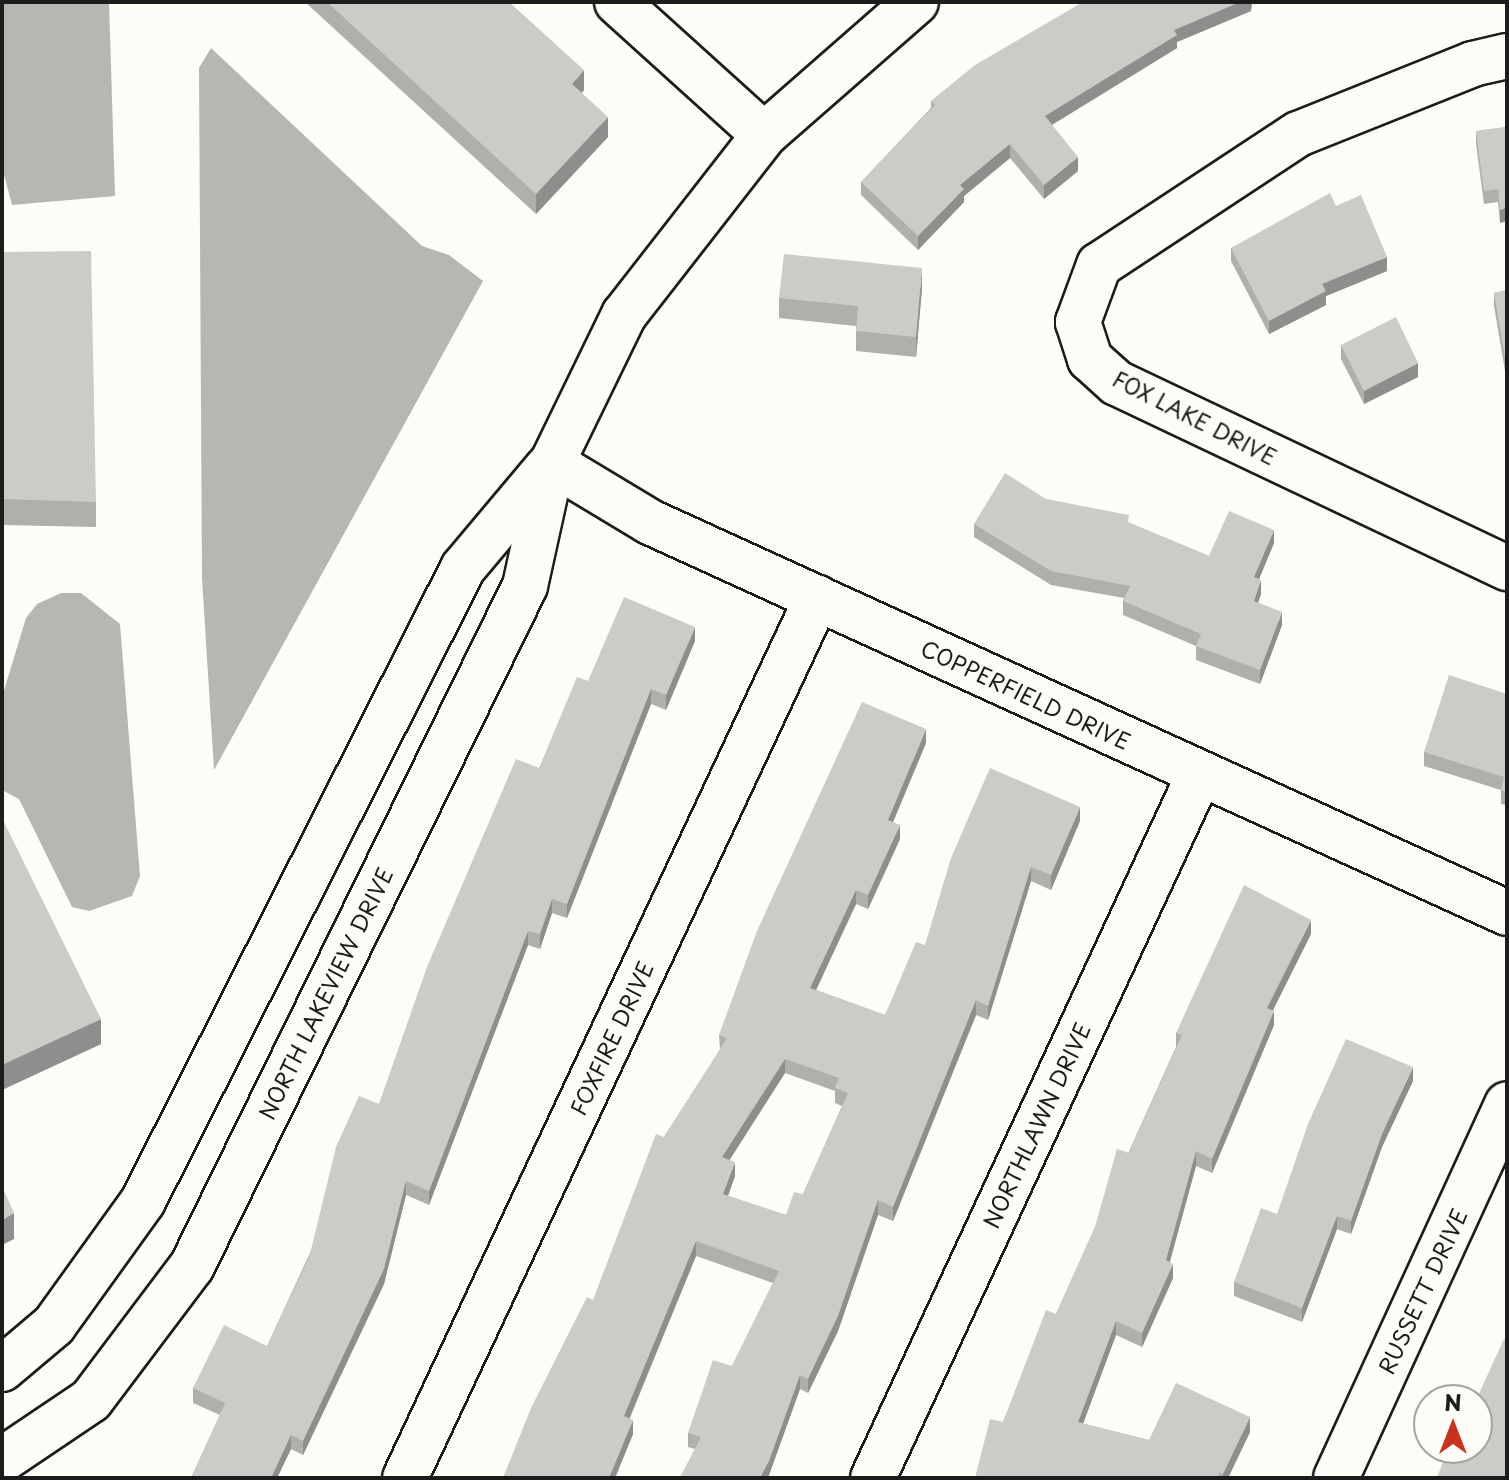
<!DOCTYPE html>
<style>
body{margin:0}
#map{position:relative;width:1509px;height:1480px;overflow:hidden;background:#fdfcf7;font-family:"Playpen Sans",sans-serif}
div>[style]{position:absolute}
.water>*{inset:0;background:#b7b6b2}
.roads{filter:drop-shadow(2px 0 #1c1c1c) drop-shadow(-2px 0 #1c1c1c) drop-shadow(0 2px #1c1c1c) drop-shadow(0 -2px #1c1c1c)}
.minor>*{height:44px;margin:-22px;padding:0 22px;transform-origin:22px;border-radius:22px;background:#fdfcf7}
.wall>*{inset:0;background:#afafac}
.shaded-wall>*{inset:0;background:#8f8e8c}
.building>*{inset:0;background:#cccbc8}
span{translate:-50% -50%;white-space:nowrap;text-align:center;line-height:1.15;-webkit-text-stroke:8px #fdfcf7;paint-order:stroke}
.street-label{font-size:22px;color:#1c1c1c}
.frame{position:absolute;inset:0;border:4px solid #1c1c1c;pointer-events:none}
.north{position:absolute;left:1413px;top:1384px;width:80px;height:80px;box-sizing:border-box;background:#fdfcf7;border:2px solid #a3a29f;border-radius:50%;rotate:0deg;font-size:22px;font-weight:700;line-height:32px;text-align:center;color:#1c1c1c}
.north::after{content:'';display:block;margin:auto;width:28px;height:36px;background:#c8321e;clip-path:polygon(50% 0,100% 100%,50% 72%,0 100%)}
</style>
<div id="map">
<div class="water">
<div style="clip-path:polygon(2px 2px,109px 2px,115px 196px,12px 205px,2px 167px)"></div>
<div style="clip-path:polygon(211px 48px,422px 246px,449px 255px,483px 281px,214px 770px,202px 578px,199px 68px)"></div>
<div style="clip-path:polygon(61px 593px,81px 593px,120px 624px,140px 876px,132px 896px,89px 911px,72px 907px,19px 799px,2px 790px,2px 697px,26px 618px,37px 604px)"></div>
</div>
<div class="roads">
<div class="minor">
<div style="left:617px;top:2px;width:198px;rotate:42.1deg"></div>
<div style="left:1507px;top:56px;width:35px;rotate:167deg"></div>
<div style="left:1473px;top:64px;width:188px;rotate:158.2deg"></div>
<div style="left:1298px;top:134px;width:238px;rotate:146.6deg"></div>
<div style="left:1099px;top:265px;width:61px;rotate:110.2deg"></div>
<div style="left:1078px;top:322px;width:39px;rotate:72deg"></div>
<div style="left:1090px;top:359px;width:36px;rotate:42deg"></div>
<div style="left:1117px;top:383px;width:432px;rotate:25.4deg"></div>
<div style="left:552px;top:463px;width:114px;rotate:31deg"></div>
<div style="left:650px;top:522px;width:942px;rotate:24.52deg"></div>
<div style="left:2px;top:1369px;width:68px;rotate:-40.2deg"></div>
<div style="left:54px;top:1325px;width:153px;rotate:-54.3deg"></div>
<div style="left:143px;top:1201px;width:709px;rotate:-63.18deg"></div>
<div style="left:463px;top:568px;width:131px;rotate:-50deg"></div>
<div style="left:2px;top:1460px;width:107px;rotate:-34deg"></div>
<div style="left:91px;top:1400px;width:168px;rotate:-53deg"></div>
<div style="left:192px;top:1266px;width:757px;rotate:-63.91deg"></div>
<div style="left:525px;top:586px;width:126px;rotate:-77.6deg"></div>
<div style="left:552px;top:463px;width:165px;rotate:-64.1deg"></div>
<div style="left:624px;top:315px;width:228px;rotate:-52.1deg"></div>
<div style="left:764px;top:135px;width:202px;rotate:-41.2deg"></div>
<div style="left:405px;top:1478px;width:972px;rotate:-64.91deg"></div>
<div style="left:873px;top:1478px;width:777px;rotate:-65.12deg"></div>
<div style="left:1336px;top:1478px;width:411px;rotate:-65.4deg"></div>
</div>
</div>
<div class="wall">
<div style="clip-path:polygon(305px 2px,509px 2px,584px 90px,582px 93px,608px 137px,536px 214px)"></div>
<div style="clip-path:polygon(1083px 2px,1252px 2px,1251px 11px,1177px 42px,1177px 48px,1052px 125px,1078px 171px,1044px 199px,1010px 158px,964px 196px,964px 202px,918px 250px,861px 195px,861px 182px,931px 108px,931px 101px)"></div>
<div style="clip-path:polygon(1507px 127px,1500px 223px,1498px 202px,1484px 204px,1476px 144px,1476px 131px)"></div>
<div style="clip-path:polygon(1336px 206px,1387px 271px,1326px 296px,1326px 305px,1269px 334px,1231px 261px,1231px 248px)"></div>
<div style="clip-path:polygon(2px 252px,96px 502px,96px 527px,2px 525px)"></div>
<div style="clip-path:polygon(922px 288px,916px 357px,856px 351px,856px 326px,779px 318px,779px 298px)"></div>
<div style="clip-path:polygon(1507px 290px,1507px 370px,1505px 371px,1494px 306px,1494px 293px)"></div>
<div style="clip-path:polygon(1341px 345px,1418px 377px,1364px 404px,1341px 359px)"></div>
<div style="clip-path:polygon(1046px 499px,1129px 523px,1209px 556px,1274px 543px,1259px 579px,1261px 594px,1258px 602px,1282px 625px,1260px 684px,1196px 660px,1196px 646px,1123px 615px,1123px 601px,1124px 598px,1051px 585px,974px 537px,974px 524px)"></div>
<div style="clip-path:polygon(695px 641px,666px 710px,651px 704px,567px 918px,552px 913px,540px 949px,528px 945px,429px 1205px,406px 1195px,384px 1284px,303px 1455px,291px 1449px,277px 1478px,191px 1478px,220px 1415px,193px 1403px,193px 1388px,267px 1346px,379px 1104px,539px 768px,588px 681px)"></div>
<div style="clip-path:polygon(1507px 694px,1507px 805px,1501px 804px,1501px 790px,1424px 766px,1424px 752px)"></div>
<div style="clip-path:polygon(evenodd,926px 743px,893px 822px,900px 839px,868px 909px,856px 904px,816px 990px,885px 1015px,925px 945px,1080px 821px,1051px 890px,1031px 881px,988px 1020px,976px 1015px,893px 1221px,878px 1215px,838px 1331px,808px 1393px,800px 1389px,768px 1478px,680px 1478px,695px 1449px,688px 1447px,688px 1433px,732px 1366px,773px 1283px,696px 1256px,630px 1418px,633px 1434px,615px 1478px,503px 1478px,593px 1300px,664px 1137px,720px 1050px,719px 1035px,926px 743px,785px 1073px,835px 1091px,835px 1103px,842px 1106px,803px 1194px,786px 1215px,728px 1196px,735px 1176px,729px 1160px,785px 1073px)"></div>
<div style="clip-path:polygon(2px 818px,101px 1044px,4px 1089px,2px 1086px)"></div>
<div style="clip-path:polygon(1311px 934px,1273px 1010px,1274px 1025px,1212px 1173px,1196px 1166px,1170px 1262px,1173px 1278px,1142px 1347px,1116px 1335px,1083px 1424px,1149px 1440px,1250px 1432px,1228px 1478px,975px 1478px,1056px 1314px,1176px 1047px,1176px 1033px)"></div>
<div style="clip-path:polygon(1413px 1081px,1382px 1147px,1351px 1234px,1337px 1229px,1302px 1322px,1234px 1296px,1234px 1282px,1277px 1214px)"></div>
</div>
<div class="shaded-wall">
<div style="clip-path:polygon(1240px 2px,1252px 2px,1251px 11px,1177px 42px,1177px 48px,1045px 129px,1045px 116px,1174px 30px)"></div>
<div style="clip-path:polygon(584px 70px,584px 90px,572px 104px,572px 84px)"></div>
<div style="clip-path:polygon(608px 117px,608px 137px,536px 214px,536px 194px)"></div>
<div style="clip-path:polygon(1010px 144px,1010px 158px,964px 196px,964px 202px,918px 250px,918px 236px,960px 185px)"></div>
<div style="clip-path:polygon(1078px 157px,1078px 171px,1044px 199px,1044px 185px)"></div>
<div style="clip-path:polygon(1507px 207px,1507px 221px,1500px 223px,1500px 210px)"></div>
<div style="clip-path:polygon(1387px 257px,1387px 271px,1326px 296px,1326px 305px,1269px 334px,1269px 321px,1322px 284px)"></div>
<div style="clip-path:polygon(922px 268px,922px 288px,916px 357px,916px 337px)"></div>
<div style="clip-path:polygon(1418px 363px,1418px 377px,1364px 404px,1364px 391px)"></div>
<div style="clip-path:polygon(1274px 530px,1274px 543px,1254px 591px,1254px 577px)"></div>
<div style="clip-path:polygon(1261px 580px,1261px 594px,1254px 614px,1254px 601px)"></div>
<div style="clip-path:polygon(1282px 612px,1282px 625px,1260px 684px,1260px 670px)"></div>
<div style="clip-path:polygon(695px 627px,695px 641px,666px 710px,666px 695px)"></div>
<div style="clip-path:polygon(651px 689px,651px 704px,567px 918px,567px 904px)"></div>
<div style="clip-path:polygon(926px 729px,926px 743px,888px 834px,888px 820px)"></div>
<div style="clip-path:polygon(1080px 807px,1080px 821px,1051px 890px,1051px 875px)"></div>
<div style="clip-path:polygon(900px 825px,900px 839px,868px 909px,868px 895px)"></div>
<div style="clip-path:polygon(1031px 867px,1031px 881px,988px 1020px,988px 1006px)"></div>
<div style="clip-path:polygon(856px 890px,856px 904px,810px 1003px,810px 988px)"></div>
<div style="clip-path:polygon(552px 899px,552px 913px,540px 949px,540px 934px)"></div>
<div style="clip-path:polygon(1311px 920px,1311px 934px,1267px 1022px,1267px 1008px)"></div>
<div style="clip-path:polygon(528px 931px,528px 945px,429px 1205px,429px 1191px)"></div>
<div style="clip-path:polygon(976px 1000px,976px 1015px,893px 1221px,893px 1207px)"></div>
<div style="clip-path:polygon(1274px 1011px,1274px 1025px,1212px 1173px,1212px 1159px)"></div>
<div style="clip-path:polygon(101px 1019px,101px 1044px,4px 1089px,4px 1064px)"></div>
<div style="clip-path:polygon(785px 1059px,785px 1073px,722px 1172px,722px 1157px)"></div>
<div style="clip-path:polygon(1413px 1067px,1413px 1081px,1382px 1147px,1351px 1234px,1351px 1221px,1382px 1134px)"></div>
<div style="clip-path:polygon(1196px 1151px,1196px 1166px,1166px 1275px,1166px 1260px)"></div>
<div style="clip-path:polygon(735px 1162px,735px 1176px,723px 1209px,723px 1194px)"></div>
<div style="clip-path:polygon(406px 1181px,406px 1195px,384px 1284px,303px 1455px,303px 1441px)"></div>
<div style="clip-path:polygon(878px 1200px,878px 1215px,838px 1331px,808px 1393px,808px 1379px)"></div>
<div style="clip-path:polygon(14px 1213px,14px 1239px,2px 1245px,2px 1220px)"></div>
<div style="clip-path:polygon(1337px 1216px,1337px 1229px,1302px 1322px,1302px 1308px)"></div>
<div style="clip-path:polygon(696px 1241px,696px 1256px,624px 1431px,624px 1416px)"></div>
<div style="clip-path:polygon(1173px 1264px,1173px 1278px,1142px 1347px,1142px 1333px)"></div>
<div style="clip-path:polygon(1116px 1321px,1116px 1335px,1078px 1437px,1078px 1422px)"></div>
<div style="clip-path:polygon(800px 1375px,800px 1389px,769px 1475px,768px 1478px,760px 1478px)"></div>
<div style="clip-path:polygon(1250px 1417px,1250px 1432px,1228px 1478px,1223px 1478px,1223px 1474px)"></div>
<div style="clip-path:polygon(633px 1420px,633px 1434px,615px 1478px,609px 1478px)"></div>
<div style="clip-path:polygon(291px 1435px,291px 1449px,277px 1478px,271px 1478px)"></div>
</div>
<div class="building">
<div style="clip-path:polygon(327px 2px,509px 2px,584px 70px,572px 84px,608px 117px,536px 194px)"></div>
<div style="clip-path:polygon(1083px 2px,1240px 2px,1174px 30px,1177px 35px,1045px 116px,1078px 157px,1044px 185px,1010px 144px,960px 185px,964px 189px,918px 236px,861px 182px,935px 105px,931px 101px,975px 65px)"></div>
<div style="clip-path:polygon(1507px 127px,1507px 207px,1500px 210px,1498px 189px,1484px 191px,1476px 131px)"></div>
<div style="clip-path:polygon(1330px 193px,1336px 206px,1361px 195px,1387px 257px,1322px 284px,1326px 291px,1269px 321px,1231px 248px)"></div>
<div style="clip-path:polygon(91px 251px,96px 502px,2px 499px,2px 252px)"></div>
<div style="clip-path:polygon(784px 254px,922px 268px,916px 337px,856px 331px,858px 306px,779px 298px)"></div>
<div style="clip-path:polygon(1507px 290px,1507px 357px,1505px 357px,1494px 293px)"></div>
<div style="clip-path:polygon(1396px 317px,1418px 363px,1364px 391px,1341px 345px)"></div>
<div style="clip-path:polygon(1005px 473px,1046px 499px,1129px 515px,1128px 522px,1209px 556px,1229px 511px,1274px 530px,1254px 577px,1261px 580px,1254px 601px,1282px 612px,1260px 670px,1196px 646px,1201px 634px,1123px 601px,1130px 586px,1051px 571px,974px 524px)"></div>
<div style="clip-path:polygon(624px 597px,695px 627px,666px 695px,651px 689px,567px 904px,552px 899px,540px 934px,528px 931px,429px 1191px,406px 1181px,384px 1269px,303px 1441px,291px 1435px,271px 1478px,191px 1478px,225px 1403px,193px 1388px,224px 1325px,267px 1346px,309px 1258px,336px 1147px,359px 1096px,379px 1104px,427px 967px,516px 759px,539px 768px,577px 677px,588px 681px)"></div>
<div style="clip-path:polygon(1449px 675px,1507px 694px,1507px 792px,1501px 790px,1504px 777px,1424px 752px)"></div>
<div style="clip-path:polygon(evenodd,862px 702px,926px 729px,888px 820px,900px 825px,868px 895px,856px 890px,810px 988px,885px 1015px,916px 942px,925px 945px,951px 858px,990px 768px,1080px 807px,1051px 875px,1031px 867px,988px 1006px,976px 1000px,893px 1207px,878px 1200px,838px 1316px,808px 1379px,800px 1375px,769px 1461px,760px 1478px,680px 1478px,701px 1437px,688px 1433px,713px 1360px,732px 1366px,779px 1271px,696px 1241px,624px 1416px,633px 1420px,609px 1478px,576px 1478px,571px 1476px,570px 1478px,503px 1478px,531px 1408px,587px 1297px,593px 1300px,656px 1134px,664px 1137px,727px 1038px,719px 1035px,757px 931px,862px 702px,785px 1059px,839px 1078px,835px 1088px,848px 1093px,803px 1194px,794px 1192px,786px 1215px,723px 1194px,735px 1162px,722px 1157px,785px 1059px)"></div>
<div style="clip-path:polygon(2px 818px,101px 1019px,4px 1064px,2px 1060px)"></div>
<div style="clip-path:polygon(1244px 885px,1311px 920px,1267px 1008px,1274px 1011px,1212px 1159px,1196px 1151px,1166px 1260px,1173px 1264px,1142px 1333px,1116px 1321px,1078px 1422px,1149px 1440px,1176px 1383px,1250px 1417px,1223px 1474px,1219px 1473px,1217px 1478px,975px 1478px,990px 1419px,1003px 1422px,1046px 1310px,1056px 1314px,1095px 1227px,1117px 1149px,1129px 1153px,1182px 1035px,1176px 1033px)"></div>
<div style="clip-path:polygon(1346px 1039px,1413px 1067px,1382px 1134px,1351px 1221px,1337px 1216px,1302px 1308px,1234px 1282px,1261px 1208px,1277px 1214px,1308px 1124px)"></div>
<div style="clip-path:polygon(2px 1186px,14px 1213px,2px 1220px)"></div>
<div style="clip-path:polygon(1504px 1339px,1507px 1341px,1507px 1478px,1437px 1478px,1448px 1448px,1477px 1448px,1476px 1400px)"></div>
</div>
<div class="street-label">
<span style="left:1195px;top:417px;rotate:27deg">FOX LAKE DRIVE</span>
<span style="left:1026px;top:694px;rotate:25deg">COPPERFIELD DRIVE</span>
<span style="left:325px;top:993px;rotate:-64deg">NORTH LAKEVIEW DRIVE</span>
<span style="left:611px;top:1038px;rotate:-65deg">FOXFIRE DRIVE</span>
<span style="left:1036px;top:1125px;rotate:-65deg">NORTHLAWN DRIVE</span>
<span style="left:1422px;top:1291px;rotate:-65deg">RUSSETT DRIVE</span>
</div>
<div class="frame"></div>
<div class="north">N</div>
</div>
